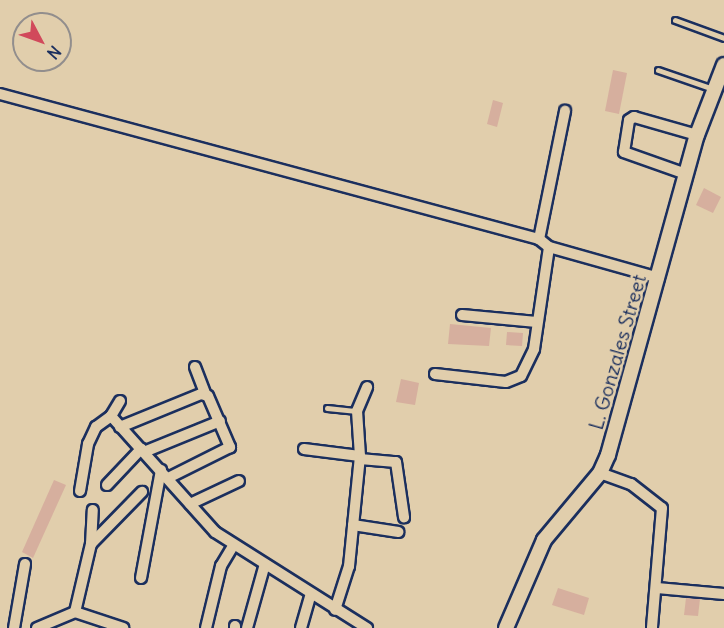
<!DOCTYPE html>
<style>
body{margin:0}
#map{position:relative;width:724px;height:628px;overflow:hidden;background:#e1ceac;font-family:Delius,sans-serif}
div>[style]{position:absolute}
.building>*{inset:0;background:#d6af9e}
.roads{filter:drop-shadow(2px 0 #1b2f5e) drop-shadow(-2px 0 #1b2f5e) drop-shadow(0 2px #1b2f5e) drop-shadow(0 -2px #1b2f5e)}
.lane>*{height:5px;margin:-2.5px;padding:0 2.5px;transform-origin:2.5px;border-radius:2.5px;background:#e1ceac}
.street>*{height:10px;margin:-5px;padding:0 5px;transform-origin:5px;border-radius:5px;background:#e1ceac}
.secondary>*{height:14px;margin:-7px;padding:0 7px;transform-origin:7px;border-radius:7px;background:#e1ceac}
span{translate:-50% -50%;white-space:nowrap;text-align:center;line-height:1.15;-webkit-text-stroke:5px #e1ceac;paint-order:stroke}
.street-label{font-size:20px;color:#1b2f5e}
.north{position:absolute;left:12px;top:12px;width:60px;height:60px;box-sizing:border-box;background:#e1ceac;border:2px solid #928e8d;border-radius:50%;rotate:131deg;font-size:16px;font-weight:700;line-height:24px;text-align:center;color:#1b2f5e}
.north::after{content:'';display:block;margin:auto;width:21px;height:27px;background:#d1495b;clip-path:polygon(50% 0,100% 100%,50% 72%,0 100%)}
</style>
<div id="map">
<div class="building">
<div style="clip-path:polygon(613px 70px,627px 73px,619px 114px,605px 111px)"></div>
<div style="clip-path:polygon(493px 100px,503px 103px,497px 127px,487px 124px)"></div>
<div style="clip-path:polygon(704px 188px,721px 197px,713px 213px,696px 205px)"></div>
<div style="clip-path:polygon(450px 324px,491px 328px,489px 346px,448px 344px)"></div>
<div style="clip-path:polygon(507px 332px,523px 333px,522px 346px,506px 345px)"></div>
<div style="clip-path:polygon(401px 379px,419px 383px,415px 405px,396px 402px)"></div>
<div style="clip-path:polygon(54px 480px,66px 485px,33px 558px,22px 552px)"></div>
<div style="clip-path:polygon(558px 588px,589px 598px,584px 615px,552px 605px)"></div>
<div style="clip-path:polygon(686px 598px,700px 599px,698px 616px,684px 615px)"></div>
</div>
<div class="roads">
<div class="lane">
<div style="left:675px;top:20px;width:52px;rotate:20.2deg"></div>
<div style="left:658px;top:70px;width:58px;rotate:19.1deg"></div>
<div style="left:327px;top:408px;width:30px;rotate:6deg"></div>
</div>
<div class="street">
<div style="left:0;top:94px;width:558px;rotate:15.06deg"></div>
<div style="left:539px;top:239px;width:13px;rotate:39deg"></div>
<div style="left:549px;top:247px;width:114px;rotate:15.7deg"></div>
<div style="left:686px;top:174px;width:66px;rotate:-160.5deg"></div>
<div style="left:624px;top:152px;width:32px;rotate:-81deg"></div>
<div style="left:629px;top:120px;width:6px;rotate:-31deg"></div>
<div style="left:634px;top:117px;width:66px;rotate:15.9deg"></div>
<div style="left:539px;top:239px;width:131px;rotate:-78.5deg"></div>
<div style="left:462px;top:315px;width:75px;rotate:5.3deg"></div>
<div style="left:195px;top:367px;width:30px;rotate:69deg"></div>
<div style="left:435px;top:374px;width:71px;rotate:6.4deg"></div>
<div style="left:506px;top:382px;width:16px;rotate:-22deg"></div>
<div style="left:521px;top:376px;width:30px;rotate:-64deg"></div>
<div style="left:534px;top:349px;width:103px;rotate:-81.6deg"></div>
<div style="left:120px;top:401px;width:17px;rotate:121deg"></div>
<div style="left:111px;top:416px;width:156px;rotate:48.1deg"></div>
<div style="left:215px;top:532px;width:180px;rotate:32.3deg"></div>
<div style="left:120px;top:427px;width:87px;rotate:-22.2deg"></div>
<div style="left:201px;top:394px;width:7px;rotate:16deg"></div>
<div style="left:208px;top:396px;width:56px;rotate:66.7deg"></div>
<div style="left:230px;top:447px;width:69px;rotate:153.4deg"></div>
<div style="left:304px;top:449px;width:56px;rotate:7.1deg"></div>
<div style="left:360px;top:456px;width:111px;rotate:95.7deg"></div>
<div style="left:349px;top:566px;width:46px;rotate:107.7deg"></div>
<div style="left:144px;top:452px;width:82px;rotate:-22.2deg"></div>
<div style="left:360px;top:456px;width:45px;rotate:-93.8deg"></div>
<div style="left:357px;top:411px;width:26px;rotate:-67deg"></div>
<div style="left:360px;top:459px;width:36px;rotate:5deg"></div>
<div style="left:396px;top:462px;width:56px;rotate:81.7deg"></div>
<div style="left:600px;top:473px;width:33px;rotate:20deg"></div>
<div style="left:631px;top:484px;width:39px;rotate:38deg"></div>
<div style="left:662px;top:508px;width:120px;rotate:94.8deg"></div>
<div style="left:107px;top:485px;width:50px;rotate:-46.6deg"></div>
<div style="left:80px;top:491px;width:48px;rotate:-80.3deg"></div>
<div style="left:88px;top:444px;width:19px;rotate:-65deg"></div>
<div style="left:96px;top:427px;width:19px;rotate:-36deg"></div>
<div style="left:190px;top:504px;width:54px;rotate:-25.1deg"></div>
<div style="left:353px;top:525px;width:46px;rotate:8.8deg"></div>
<div style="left:91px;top:544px;width:34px;rotate:-87deg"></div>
<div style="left:141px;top:578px;width:110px;rotate:-79.5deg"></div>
<div style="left:657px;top:588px;width:67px;rotate:5.1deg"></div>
<div style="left:75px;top:612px;width:70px;rotate:-76.8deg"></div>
<div style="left:91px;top:544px;width:73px;rotate:-45.6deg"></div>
<div style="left:235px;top:626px;width:2px;rotate:90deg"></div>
<div style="left:14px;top:628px;width:65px;rotate:-80.2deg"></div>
<div style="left:37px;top:628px;width:41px;rotate:-22.8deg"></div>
<div style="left:75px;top:612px;width:51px;rotate:18.4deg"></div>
<div style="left:206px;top:628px;width:64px;rotate:-76.4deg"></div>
<div style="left:221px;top:566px;width:23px;rotate:-59deg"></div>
<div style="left:247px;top:628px;width:66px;rotate:-74.3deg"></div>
<div style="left:301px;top:628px;width:33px;rotate:-74deg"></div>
</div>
<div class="secondary">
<div style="left:506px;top:628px;width:96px;rotate:-66.6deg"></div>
<div style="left:544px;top:540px;width:87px;rotate:-50.1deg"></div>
<div style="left:600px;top:473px;width:20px;rotate:-66deg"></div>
<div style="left:608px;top:455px;width:332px;rotate:-74.5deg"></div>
<div style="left:697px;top:135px;width:75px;rotate:-68.9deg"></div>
</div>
</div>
<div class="street-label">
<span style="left:617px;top:352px;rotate:-74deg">L. Gonzales Street</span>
</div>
<div class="north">N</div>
</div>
